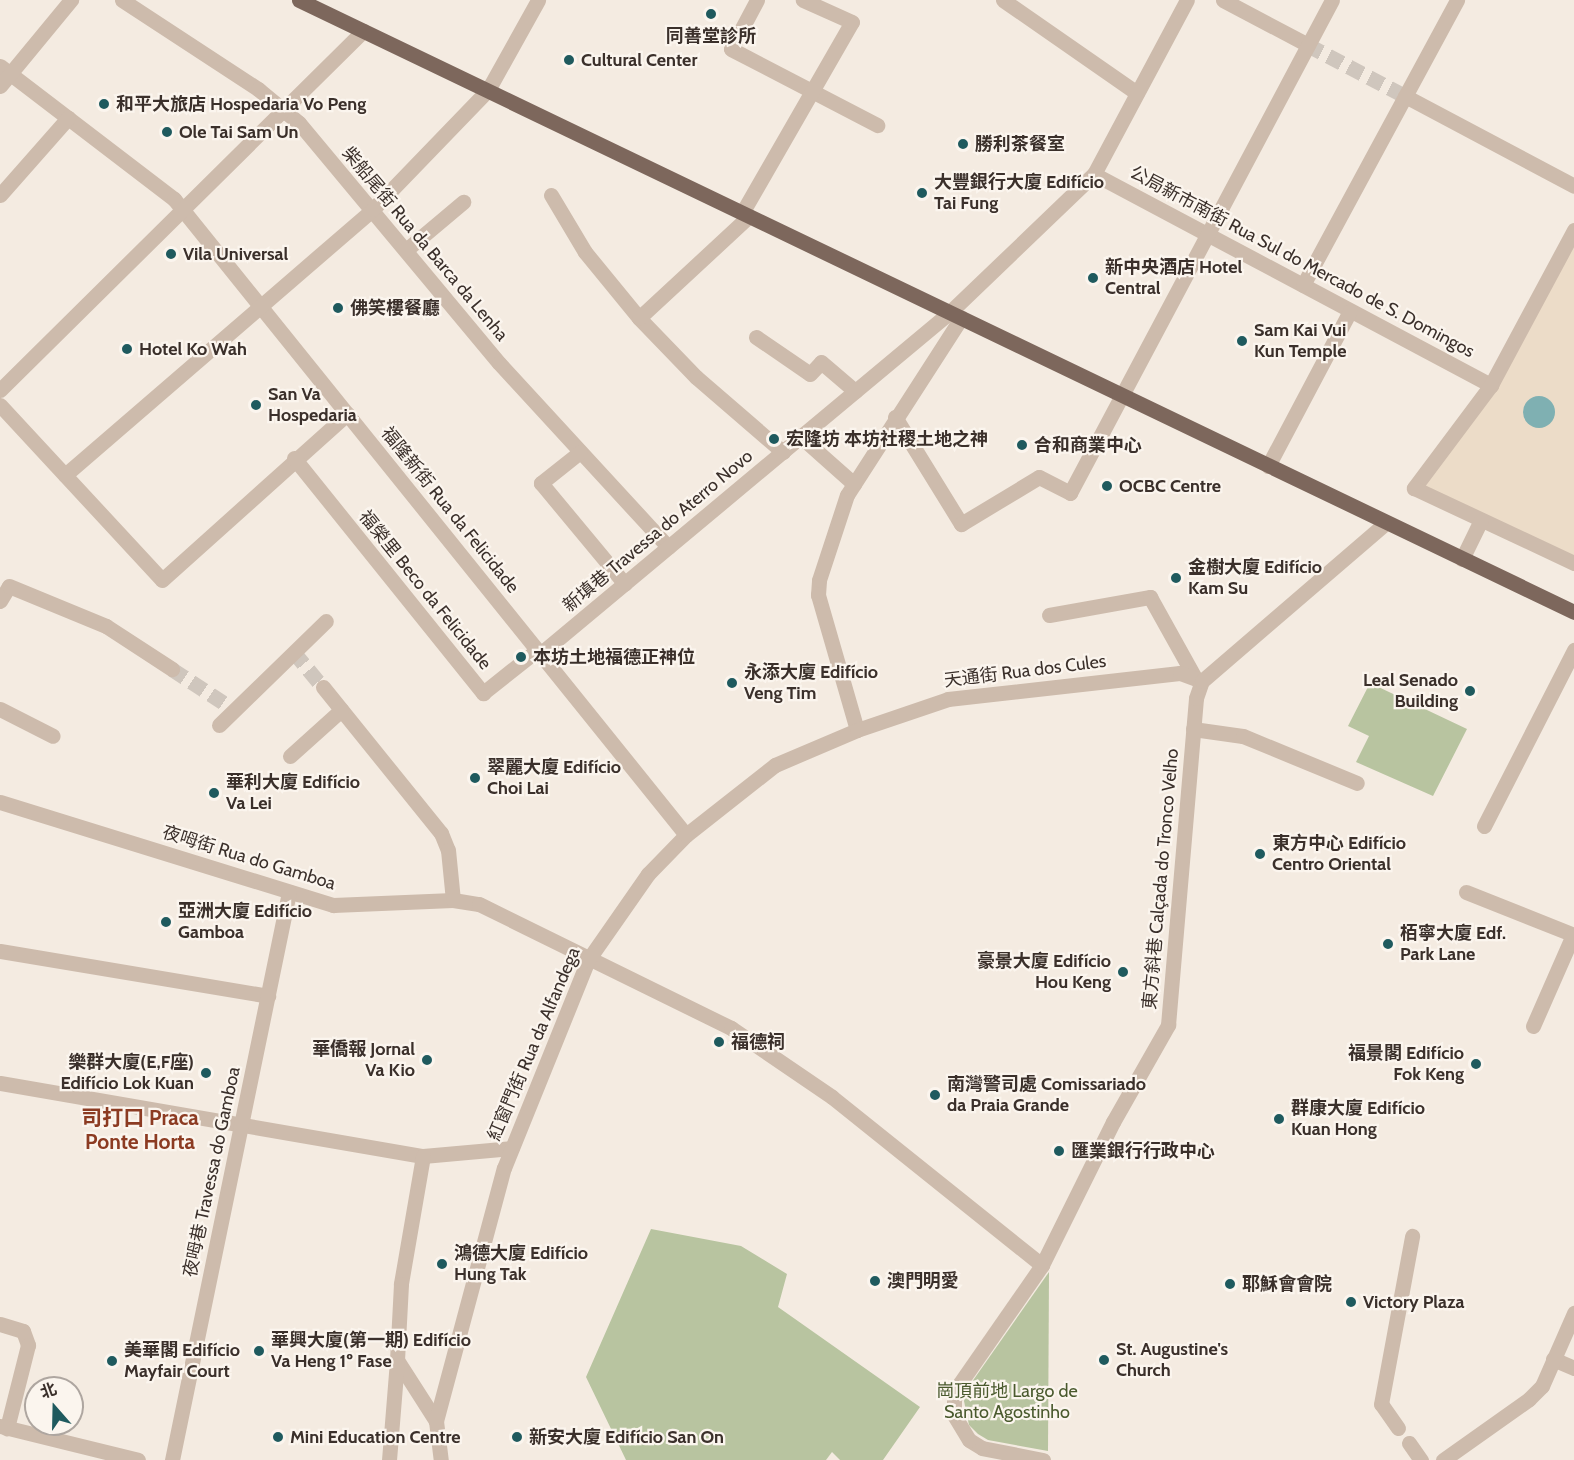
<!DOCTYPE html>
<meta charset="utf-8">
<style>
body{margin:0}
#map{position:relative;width:1574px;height:1460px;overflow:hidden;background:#f4ebe1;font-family:Cabin,"Noto Sans SC",sans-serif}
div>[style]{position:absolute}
.green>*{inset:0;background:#b8c4a0}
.plaza>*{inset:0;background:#ecdcc8}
.water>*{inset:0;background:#7fb0b2}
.round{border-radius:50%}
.minor-tunnel>*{height:15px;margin-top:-7.5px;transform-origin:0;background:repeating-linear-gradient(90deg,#cfc6bd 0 15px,transparent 0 23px)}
.minor>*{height:15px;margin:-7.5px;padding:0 7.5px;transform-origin:7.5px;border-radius:7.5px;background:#cdbbac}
.major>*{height:15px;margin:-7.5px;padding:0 7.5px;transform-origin:7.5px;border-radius:7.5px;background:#7d675c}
.dots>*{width:16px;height:16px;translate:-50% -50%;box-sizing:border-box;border:3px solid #fbf5ee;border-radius:50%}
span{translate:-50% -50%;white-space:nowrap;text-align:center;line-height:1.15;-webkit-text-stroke:4.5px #fbf5ee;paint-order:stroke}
.poi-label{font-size:18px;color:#3b302b;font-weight:700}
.left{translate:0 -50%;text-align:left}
.right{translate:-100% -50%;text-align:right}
.street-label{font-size:18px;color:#3b302b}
.park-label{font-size:18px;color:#4a5a2e}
.quarter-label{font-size:21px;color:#8c3b22;font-weight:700}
.north{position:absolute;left:24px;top:1376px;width:60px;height:60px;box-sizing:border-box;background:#fbf5ee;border:2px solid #aea6a0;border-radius:50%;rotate:340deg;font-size:16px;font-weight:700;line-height:24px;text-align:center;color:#3b302b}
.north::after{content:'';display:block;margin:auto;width:21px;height:27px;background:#1f5a5e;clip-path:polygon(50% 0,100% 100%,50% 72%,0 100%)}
</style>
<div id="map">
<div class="green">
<div style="clip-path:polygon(1370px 683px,1467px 729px,1433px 796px,1356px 762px,1369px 736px,1348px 726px)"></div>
<div style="clip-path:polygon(651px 1229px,741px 1246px,787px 1274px,778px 1307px,920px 1407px,883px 1460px,840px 1460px,832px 1452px,826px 1460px,626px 1460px,586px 1377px)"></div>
<div style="clip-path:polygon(1049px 1272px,1048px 1451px,988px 1440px,978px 1434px,969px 1425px,964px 1401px,967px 1389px)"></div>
</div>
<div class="plaza">
<div style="clip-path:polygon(1574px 230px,1574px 563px,1414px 488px,1491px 385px)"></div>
</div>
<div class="water">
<div class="round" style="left:1523px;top:396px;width:32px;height:32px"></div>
</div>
<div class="minor-tunnel">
<div style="left:1308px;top:45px;width:110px;rotate:27.7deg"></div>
<div style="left:294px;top:652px;width:45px;rotate:50.4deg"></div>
<div style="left:172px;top:669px;width:75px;rotate:33.1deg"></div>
</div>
<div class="minor">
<div style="left:122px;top:0;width:163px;rotate:33.2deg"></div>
<div style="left:258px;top:89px;width:53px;rotate:39.7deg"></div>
<div style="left:299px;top:123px;width:312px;rotate:50.2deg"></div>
<div style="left:499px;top:363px;width:250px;rotate:47.4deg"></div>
<div style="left:757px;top:0;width:55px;rotate:118deg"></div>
<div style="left:731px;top:49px;width:165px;rotate:27.5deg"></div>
<div style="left:1003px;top:0;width:163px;rotate:34.8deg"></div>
<div style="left:1223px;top:0;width:96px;rotate:27.9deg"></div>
<div style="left:0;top:66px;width:219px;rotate:37.4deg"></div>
<div style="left:174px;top:199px;width:816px;rotate:51.16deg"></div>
<div style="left:0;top:86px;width:112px;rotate:-50.5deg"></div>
<div style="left:1405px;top:96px;width:191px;rotate:28deg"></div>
<div style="left:1094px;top:174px;width:450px;rotate:28deg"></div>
<div style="left:0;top:195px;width:103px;rotate:-48.6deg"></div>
<div style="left:551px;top:195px;width:66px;rotate:59.2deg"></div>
<div style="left:585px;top:252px;width:85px;rotate:50.7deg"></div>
<div style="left:639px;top:318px;width:82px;rotate:46deg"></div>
<div style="left:696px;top:377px;width:115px;rotate:40.8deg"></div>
<div style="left:742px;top:213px;width:220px;rotate:-60.1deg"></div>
<div style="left:852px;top:22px;width:54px;rotate:-155.8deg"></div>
<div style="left:1574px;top:230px;width:176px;rotate:118.2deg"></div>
<div style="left:1491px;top:385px;width:129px;rotate:126.8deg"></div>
<div style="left:1414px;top:488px;width:177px;rotate:25.1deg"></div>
<div style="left:406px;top:250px;width:75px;rotate:-40.1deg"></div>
<div style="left:1303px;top:285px;width:324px;rotate:-61.6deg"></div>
<div style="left:639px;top:318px;width:150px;rotate:-42.8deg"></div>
<div style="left:756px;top:337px;width:65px;rotate:34.4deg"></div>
<div style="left:810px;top:374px;width:16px;rotate:-47deg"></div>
<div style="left:821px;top:362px;width:45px;rotate:40.5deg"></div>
<div style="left:0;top:390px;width:511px;rotate:-44.68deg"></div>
<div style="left:0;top:405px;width:238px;rotate:47.2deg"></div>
<div style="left:162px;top:580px;width:249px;rotate:-41.9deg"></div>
<div style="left:895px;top:417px;width:126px;rotate:58.3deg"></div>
<div style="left:961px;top:524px;width:91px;rotate:-31.1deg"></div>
<div style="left:1039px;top:477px;width:35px;rotate:27deg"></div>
<div style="left:1070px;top:493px;width:558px;rotate:-62.01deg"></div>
<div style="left:801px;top:437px;width:71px;rotate:41.6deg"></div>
<div style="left:580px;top:452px;width:50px;rotate:141.5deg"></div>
<div style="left:541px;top:483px;width:131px;rotate:50.3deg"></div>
<div style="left:294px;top:458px;width:302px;rotate:51.2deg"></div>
<div style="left:483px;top:693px;width:69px;rotate:-38.5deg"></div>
<div style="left:1268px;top:466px;width:175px;rotate:-62.1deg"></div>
<div style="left:65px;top:475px;width:407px;rotate:-40.8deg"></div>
<div style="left:373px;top:209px;width:165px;rotate:-46deg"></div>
<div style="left:488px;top:90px;width:103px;rotate:-60.9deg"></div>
<div style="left:1462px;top:559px;width:43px;rotate:-64deg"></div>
<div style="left:0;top:601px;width:17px;rotate:-59deg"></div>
<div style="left:9px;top:586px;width:105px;rotate:22.4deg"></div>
<div style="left:106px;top:626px;width:79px;rotate:33.1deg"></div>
<div style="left:1049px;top:615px;width:103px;rotate:-10.1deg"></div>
<div style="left:1150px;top:597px;width:90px;rotate:60.9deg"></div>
<div style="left:540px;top:654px;width:534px;rotate:-39.83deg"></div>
<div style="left:950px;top:312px;width:199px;rotate:-43.8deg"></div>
<div style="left:1094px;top:174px;width:197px;rotate:-61.9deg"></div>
<div style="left:323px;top:687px;width:188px;rotate:51.1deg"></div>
<div style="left:441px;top:833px;width:18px;rotate:68deg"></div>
<div style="left:448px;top:850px;width:50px;rotate:84.3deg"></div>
<div style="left:0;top:709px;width:59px;rotate:27deg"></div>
<div style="left:219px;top:725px;width:149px;rotate:-44.2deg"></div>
<div style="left:1193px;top:729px;width:50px;rotate:8deg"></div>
<div style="left:1243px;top:736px;width:123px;rotate:22.4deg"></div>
<div style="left:857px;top:730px;width:141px;rotate:-106.1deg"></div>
<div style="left:818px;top:595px;width:15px;rotate:-86deg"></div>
<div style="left:819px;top:580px;width:89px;rotate:-71.8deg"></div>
<div style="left:847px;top:495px;width:211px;rotate:-57.2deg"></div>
<div style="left:290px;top:756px;width:69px;rotate:-42deg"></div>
<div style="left:0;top:802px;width:349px;rotate:17.2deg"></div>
<div style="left:333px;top:905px;width:120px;rotate:-2.4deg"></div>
<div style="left:453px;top:900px;width:26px;rotate:9deg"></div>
<div style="left:479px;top:904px;width:281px;rotate:26.2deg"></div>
<div style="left:731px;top:1028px;width:122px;rotate:34.3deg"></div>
<div style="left:832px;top:1097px;width:269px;rotate:38.7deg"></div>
<div style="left:1484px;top:826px;width:198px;rotate:-62.9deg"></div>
<div style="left:1466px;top:892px;width:116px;rotate:21.7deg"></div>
<div style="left:0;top:951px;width:272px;rotate:9.5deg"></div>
<div style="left:1533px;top:1026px;width:99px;rotate:-66.3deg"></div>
<div style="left:0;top:1083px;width:429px;rotate:9.8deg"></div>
<div style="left:423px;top:1156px;width:89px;rotate:-5.1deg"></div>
<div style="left:423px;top:1156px;width:130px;rotate:99.8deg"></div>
<div style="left:401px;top:1284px;width:76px;rotate:93deg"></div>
<div style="left:397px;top:1360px;width:72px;rotate:57.4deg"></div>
<div style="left:436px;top:1421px;width:39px;rotate:83deg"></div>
<div style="left:0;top:1324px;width:24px;rotate:17deg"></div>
<div style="left:23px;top:1331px;width:15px;rotate:70deg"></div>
<div style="left:28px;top:1345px;width:86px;rotate:104.2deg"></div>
<div style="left:1553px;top:1359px;width:23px;rotate:23deg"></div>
<div style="left:436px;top:1421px;width:262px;rotate:-75deg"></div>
<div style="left:504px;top:1168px;width:224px;rotate:-68deg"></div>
<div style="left:588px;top:960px;width:105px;rotate:-55.1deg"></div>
<div style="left:648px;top:874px;width:54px;rotate:-45.7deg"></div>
<div style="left:686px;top:835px;width:113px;rotate:-38.2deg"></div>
<div style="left:775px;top:765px;width:89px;rotate:-23.1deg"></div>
<div style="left:857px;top:730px;width:96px;rotate:-18.8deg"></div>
<div style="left:948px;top:699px;width:233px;rotate:-6.4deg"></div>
<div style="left:1180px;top:673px;width:23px;rotate:20deg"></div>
<div style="left:0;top:1426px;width:142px;rotate:13.8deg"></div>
<div style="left:1398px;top:1428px;width:29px;rotate:-125deg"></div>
<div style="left:1381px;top:1404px;width:171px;rotate:-79.5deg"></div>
<div style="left:1409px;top:1443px;width:21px;rotate:55deg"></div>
<div style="left:172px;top:1460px;width:580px;rotate:-78.36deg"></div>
<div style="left:389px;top:1460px;width:100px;rotate:-85.4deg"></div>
<div style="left:1043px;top:1460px;width:62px;rotate:-168.9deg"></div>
<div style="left:982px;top:1448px;width:15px;rotate:-148deg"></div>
<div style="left:969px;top:1440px;width:29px;rotate:-121deg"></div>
<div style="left:954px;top:1415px;width:15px;rotate:-90deg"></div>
<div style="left:954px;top:1400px;width:15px;rotate:-74deg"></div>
<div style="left:958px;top:1386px;width:147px;rotate:-55.2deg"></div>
<div style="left:1042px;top:1265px;width:160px;rotate:-63.6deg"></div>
<div style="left:1113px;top:1122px;width:112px;rotate:-60.4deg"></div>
<div style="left:1168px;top:1025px;width:328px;rotate:-85.1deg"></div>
<div style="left:1196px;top:698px;width:18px;rotate:-71deg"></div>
<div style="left:1202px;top:681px;width:243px;rotate:-40.7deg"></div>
<div style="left:1443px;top:1460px;width:105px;rotate:-35.3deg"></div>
<div style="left:1529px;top:1399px;width:18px;rotate:-45deg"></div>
<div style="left:1542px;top:1386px;width:80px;rotate:-66.3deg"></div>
</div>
<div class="major">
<div style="left:299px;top:0;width:1414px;rotate:25.64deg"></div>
</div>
<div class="dots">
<div style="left:711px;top:14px;background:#1f5a5e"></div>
<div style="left:569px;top:60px;background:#1f5a5e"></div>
<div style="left:104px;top:104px;background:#1f5a5e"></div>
<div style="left:167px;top:132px;background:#1f5a5e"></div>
<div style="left:963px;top:144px;background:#1f5a5e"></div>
<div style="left:922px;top:193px;background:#1f5a5e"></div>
<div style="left:171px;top:254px;background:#1f5a5e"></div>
<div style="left:1093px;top:278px;background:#1f5a5e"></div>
<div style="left:338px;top:308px;background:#1f5a5e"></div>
<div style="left:1242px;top:341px;background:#1f5a5e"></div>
<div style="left:127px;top:349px;background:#1f5a5e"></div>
<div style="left:256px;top:405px;background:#1f5a5e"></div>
<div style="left:774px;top:439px;background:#1f5a5e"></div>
<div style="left:1022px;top:445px;background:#1f5a5e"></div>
<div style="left:1107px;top:486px;background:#1f5a5e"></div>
<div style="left:1176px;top:578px;background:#1f5a5e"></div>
<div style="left:521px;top:657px;background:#1f5a5e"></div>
<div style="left:732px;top:683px;background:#1f5a5e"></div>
<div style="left:1470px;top:691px;background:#1f5a5e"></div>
<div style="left:475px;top:778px;background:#1f5a5e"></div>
<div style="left:214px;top:793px;background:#1f5a5e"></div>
<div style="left:1260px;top:854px;background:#1f5a5e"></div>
<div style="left:166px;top:922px;background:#1f5a5e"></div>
<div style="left:1388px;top:944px;background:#1f5a5e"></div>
<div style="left:1123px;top:972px;background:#1f5a5e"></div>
<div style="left:719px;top:1042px;background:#1f5a5e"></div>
<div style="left:427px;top:1060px;background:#1f5a5e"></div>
<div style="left:1476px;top:1064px;background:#1f5a5e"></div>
<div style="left:206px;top:1073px;background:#1f5a5e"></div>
<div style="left:935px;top:1095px;background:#1f5a5e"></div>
<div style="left:1279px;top:1119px;background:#1f5a5e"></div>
<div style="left:1059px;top:1151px;background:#1f5a5e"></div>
<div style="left:442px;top:1264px;background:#1f5a5e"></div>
<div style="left:875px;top:1281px;background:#1f5a5e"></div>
<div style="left:1230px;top:1284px;background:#1f5a5e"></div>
<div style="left:1351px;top:1302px;background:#1f5a5e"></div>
<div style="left:259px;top:1351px;background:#1f5a5e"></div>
<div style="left:1104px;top:1360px;background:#1f5a5e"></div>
<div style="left:112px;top:1361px;background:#1f5a5e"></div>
<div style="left:278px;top:1437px;background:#1f5a5e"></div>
<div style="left:517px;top:1437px;background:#1f5a5e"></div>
</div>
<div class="poi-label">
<span style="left:711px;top:36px">同善堂診所</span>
<span class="left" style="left:581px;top:60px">Cultural Center</span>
<span class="left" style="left:116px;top:104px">和平大旅店 Hospedaria Vo Peng</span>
<span class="left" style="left:179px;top:132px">Ole Tai Sam Un</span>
<span class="left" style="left:975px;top:144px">勝利茶餐室</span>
<span class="left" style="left:934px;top:193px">大豐銀行大廈 Edifício<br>Tai Fung</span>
<span class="left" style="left:183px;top:254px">Vila Universal</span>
<span class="left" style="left:1105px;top:278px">新中央酒店 Hotel<br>Central</span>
<span class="left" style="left:350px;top:308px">佛笑樓餐廳</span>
<span class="left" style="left:1254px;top:341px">Sam Kai Vui<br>Kun Temple</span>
<span class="left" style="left:139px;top:349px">Hotel Ko Wah</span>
<span class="left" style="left:268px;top:405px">San Va<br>Hospedaria</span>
<span class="left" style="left:786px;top:439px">宏隆坊 本坊社稷土地之神</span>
<span class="left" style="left:1034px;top:445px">合和商業中心</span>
<span class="left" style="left:1119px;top:486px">OCBC Centre</span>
<span class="left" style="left:1188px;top:578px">金樹大廈 Edifício<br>Kam Su</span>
<span class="left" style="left:533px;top:657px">本坊土地福德正神位</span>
<span class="left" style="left:744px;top:683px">永添大廈 Edifício<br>Veng Tim</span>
<span class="right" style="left:1458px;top:691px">Leal Senado<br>Building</span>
<span class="left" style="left:487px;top:778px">翠麗大廈 Edifício<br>Choi Lai</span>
<span class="left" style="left:226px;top:793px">華利大廈 Edifício<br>Va Lei</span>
<span class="left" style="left:1272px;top:854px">東方中心 Edifício<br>Centro Oriental</span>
<span class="left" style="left:178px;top:922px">亞洲大廈 Edifício<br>Gamboa</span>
<span class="left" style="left:1400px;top:944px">栢寧大廈 Edf.<br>Park Lane</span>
<span class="right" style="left:1111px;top:972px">豪景大廈 Edifício<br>Hou Keng</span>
<span class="left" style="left:731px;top:1042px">福德祠</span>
<span class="right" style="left:415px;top:1060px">華僑報 Jornal<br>Va Kio</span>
<span class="right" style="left:1464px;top:1064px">福景閣 Edifício<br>Fok Keng</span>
<span class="right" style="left:194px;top:1073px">樂群大廈(E,F座)<br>Edifício Lok Kuan</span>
<span class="left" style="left:947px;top:1095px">南灣警司處 Comissariado<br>da Praia Grande</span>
<span class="left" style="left:1291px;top:1119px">群康大廈 Edifício<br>Kuan Hong</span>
<span class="left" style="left:1071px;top:1151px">匯業銀行行政中心</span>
<span class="left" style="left:454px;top:1264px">鴻德大廈 Edifício<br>Hung Tak</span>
<span class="left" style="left:887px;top:1281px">澳門明愛</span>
<span class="left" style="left:1242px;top:1284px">耶穌會會院</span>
<span class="left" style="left:1363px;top:1302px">Victory Plaza</span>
<span class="left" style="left:271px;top:1351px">華興大廈(第一期) Edifício<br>Va Heng 1º Fase</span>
<span class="left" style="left:1116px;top:1360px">St. Augustine's<br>Church</span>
<span class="left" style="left:124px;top:1361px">美華閣 Edifício<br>Mayfair Court</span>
<span class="left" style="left:290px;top:1437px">Mini Education Centre</span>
<span class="left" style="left:529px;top:1437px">新安大廈 Edifício San On</span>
</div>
<div class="street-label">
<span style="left:425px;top:244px;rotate:50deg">柴船尾街 Rua da Barca da Lenha</span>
<span style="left:1302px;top:262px;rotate:28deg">公局新市南街 Rua Sul do Mercado de S. Domingos</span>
<span style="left:450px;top:510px;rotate:51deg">福隆新街 Rua da Felicidade</span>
<span style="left:658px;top:531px;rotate:-40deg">新填巷 Travessa do Aterro Novo</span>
<span style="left:425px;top:590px;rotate:51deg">福榮里 Beco da Felicidade</span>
<span style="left:1025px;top:671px;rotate:-7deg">天通街 Rua dos Cules</span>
<span style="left:249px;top:858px;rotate:17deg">夜呣街 Rua do Gamboa</span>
<span style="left:1161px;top:879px;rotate:-85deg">東方斜巷 Calçada do Tronco Velho</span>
<span style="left:534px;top:1044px;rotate:-67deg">紅窗門街 Rua da Alfandega</span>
<span style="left:212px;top:1172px;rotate:-78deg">夜呣巷 Travessa do Gamboa</span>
</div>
<div class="park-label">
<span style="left:1007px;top:1402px">崗頂前地 Largo de<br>Santo Agostinho</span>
</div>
<div class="quarter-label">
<span style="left:140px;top:1130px">司打口 Praca<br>Ponte Horta</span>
</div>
<div class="north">北</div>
</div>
